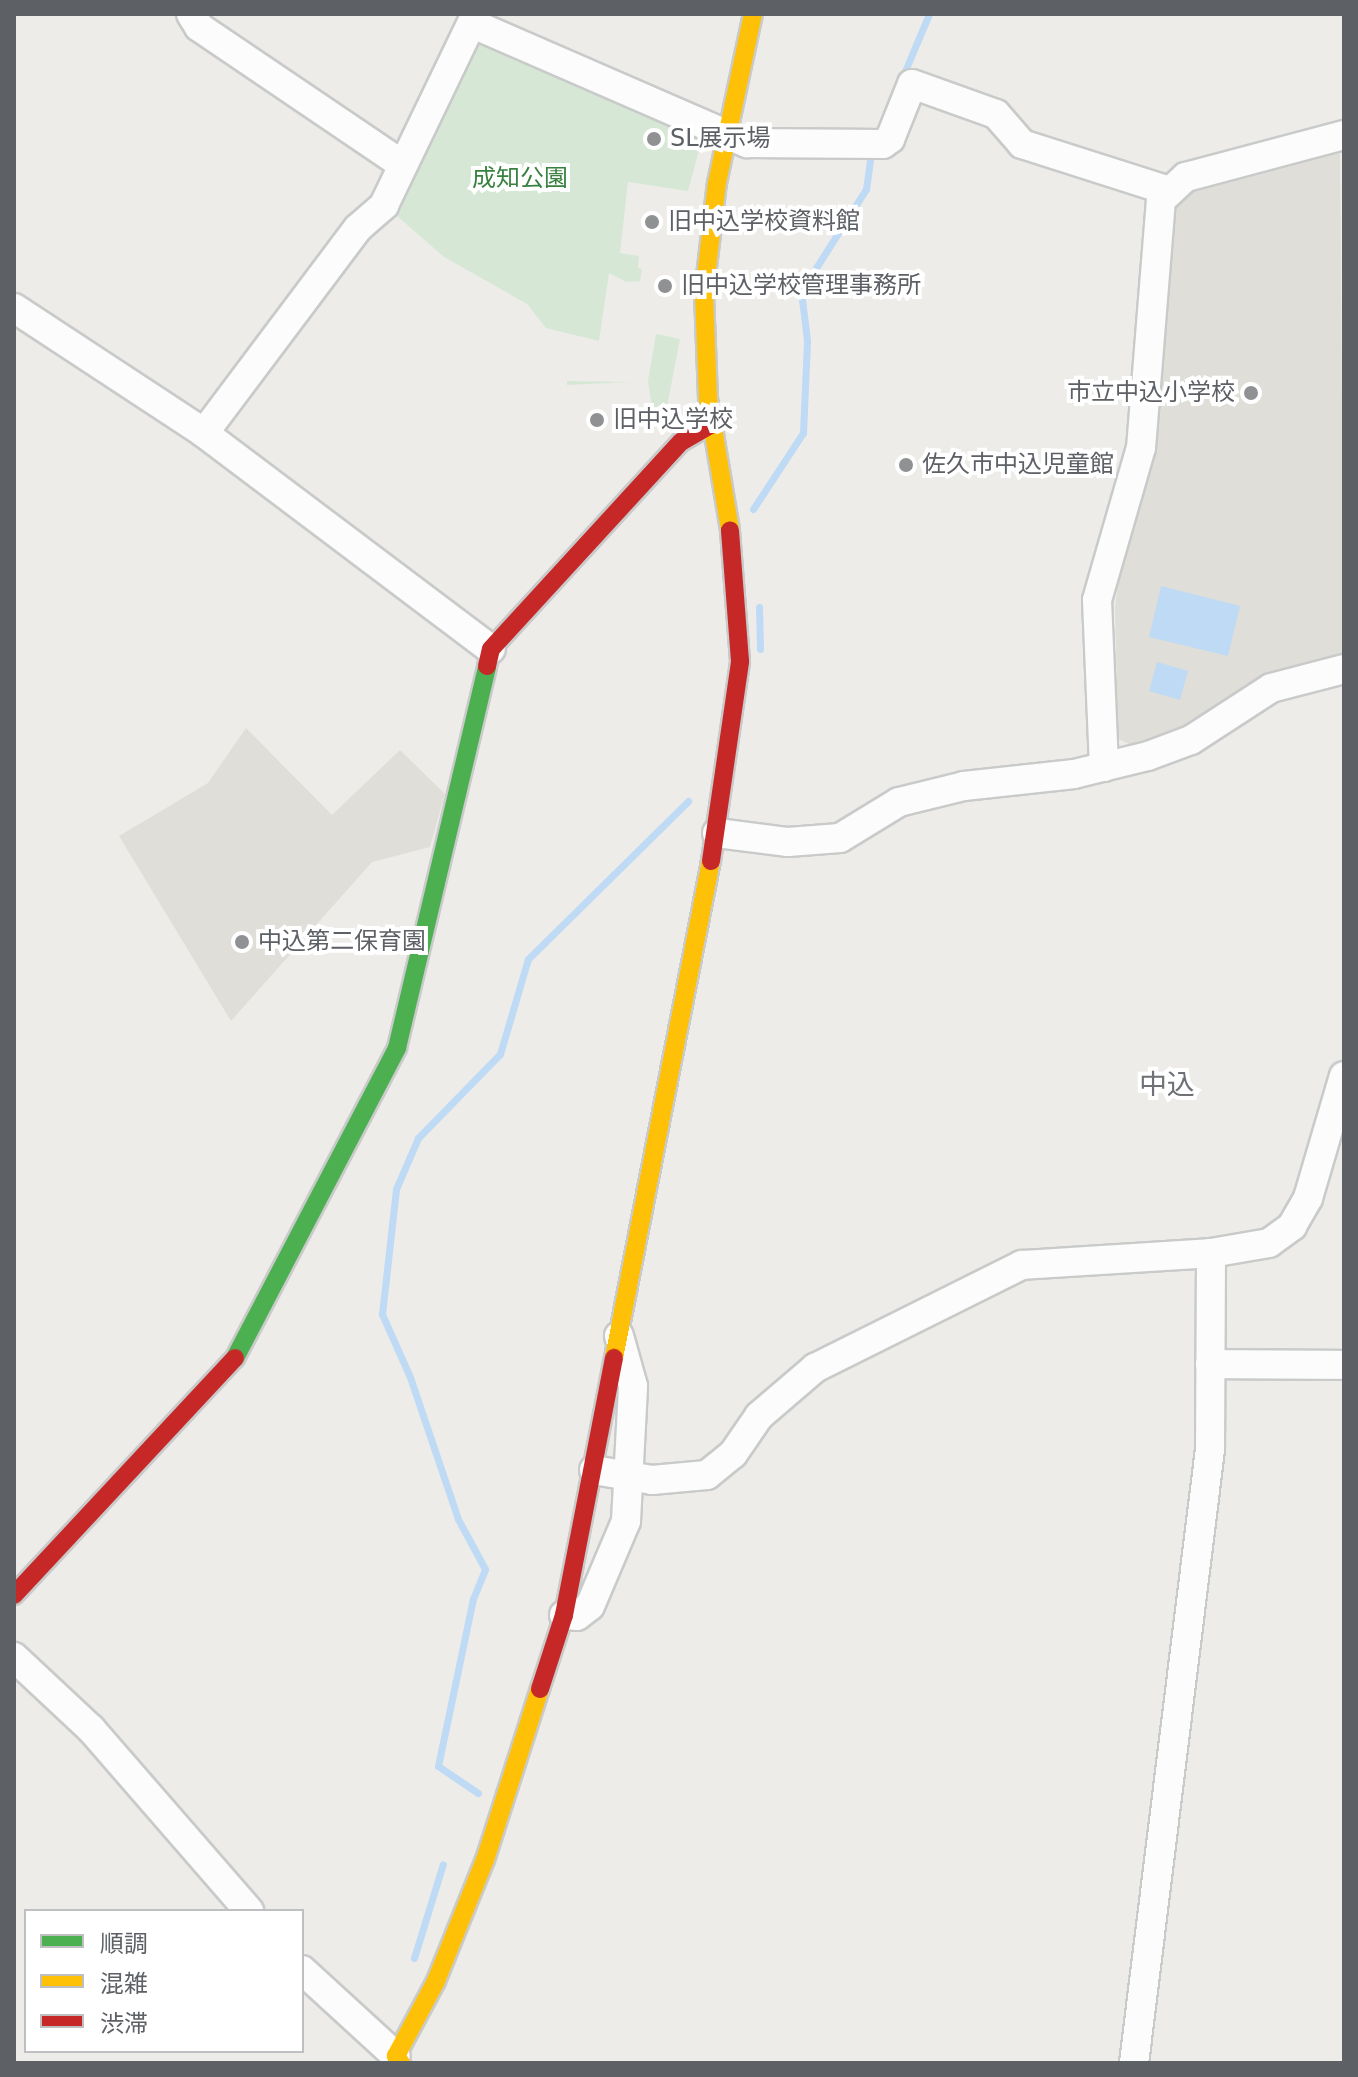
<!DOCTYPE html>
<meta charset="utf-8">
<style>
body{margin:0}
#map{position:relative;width:1358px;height:2077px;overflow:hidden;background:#edece8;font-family:"DejaVu Sans","Noto Sans JP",sans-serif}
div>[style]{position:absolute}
.education>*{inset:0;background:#e0ded8}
.green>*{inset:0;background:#d6e8d5}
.water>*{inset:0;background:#bedaf5}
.stream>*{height:7px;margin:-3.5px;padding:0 3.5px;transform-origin:3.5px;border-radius:3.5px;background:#bedaf5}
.roads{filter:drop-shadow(2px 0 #c9caca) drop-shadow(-2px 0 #c9caca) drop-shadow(0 2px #c9caca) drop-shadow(0 -2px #c9caca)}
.street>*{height:28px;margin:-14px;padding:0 14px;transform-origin:14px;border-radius:14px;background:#fcfcfc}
.fast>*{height:18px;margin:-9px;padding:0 9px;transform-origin:9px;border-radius:9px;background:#4caf50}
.slow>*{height:18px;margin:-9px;padding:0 9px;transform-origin:9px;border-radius:9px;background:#ffc107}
.jam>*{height:18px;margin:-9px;padding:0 9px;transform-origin:9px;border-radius:9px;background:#c62828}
.dots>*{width:22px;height:22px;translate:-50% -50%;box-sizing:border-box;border:4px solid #fff;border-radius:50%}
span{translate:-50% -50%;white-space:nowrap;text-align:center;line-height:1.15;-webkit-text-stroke:8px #fff;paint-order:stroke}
.poi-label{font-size:24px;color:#5d6065}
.left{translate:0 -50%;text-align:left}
.right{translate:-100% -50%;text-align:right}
.park-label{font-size:24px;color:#398140}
.quarter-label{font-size:28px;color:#6e7277}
.frame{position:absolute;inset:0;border:16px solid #5d6065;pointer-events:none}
.legend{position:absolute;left:24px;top:1909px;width:280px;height:144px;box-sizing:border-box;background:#fff;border:2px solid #bebfc1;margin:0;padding:10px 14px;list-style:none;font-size:24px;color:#5d6065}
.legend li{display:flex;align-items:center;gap:16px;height:40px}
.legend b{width:40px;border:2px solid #bebfc1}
</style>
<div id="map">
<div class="education">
<div style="clip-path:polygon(1340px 153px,1344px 660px,1189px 732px,1138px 748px,1118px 739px,1115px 607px,1120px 569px,1153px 456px,1174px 208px,1179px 197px,1194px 192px)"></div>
<div style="clip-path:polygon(246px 728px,332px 815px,400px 750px,445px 794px,430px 847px,372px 862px,231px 1021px,119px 836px,208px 783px)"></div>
</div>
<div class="green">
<div style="clip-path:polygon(480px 39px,703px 135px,688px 191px,628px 182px,620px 253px,639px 256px,638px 268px,642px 269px,640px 281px,626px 282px,609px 273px,599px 341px,546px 328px,527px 304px,444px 257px,389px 209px,467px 45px)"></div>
<div style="clip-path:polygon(656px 334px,680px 339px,665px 417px,653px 414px,648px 381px)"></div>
<div style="clip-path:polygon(567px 381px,632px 382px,567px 385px)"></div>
</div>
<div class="water">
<div style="clip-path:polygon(1161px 586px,1240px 606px,1228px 656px,1149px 637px)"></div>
<div style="clip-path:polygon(1157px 662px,1188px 671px,1180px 700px,1149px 691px)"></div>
</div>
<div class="stream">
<div style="left:902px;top:78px;width:69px;rotate:-67.1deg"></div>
<div style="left:753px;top:509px;width:91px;rotate:-56.7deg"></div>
<div style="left:803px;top:433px;width:93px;rotate:-87.5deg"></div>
<div style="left:807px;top:340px;width:41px;rotate:-97deg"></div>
<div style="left:802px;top:299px;width:18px;rotate:-74deg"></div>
<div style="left:807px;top:282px;width:110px;rotate:-57.6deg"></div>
<div style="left:866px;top:189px;width:36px;rotate:-82deg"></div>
<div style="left:759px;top:607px;width:42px;rotate:88.6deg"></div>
<div style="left:478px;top:1793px;width:48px;rotate:-146deg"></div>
<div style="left:438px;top:1766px;width:171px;rotate:-78.2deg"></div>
<div style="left:473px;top:1599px;width:32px;rotate:-68deg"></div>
<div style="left:485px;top:1569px;width:57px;rotate:-118.4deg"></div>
<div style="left:458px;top:1519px;width:150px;rotate:-108.7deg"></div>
<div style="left:410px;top:1377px;width:69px;rotate:-114deg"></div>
<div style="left:382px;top:1314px;width:126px;rotate:-83.6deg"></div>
<div style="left:396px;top:1189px;width:56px;rotate:-66.7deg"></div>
<div style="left:418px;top:1138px;width:117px;rotate:-45.7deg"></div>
<div style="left:500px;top:1054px;width:99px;rotate:-73.6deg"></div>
<div style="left:528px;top:959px;width:225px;rotate:-44.6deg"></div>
<div style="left:414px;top:1958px;width:98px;rotate:-72.9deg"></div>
</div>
<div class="roads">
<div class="street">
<div style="left:191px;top:14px;width:15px;rotate:58deg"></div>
<div style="left:199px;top:27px;width:246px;rotate:34.1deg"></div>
<div style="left:473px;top:24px;width:299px;rotate:23.5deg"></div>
<div style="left:747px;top:143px;width:136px;rotate:0.4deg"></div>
<div style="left:883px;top:144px;width:9px;rotate:-36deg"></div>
<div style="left:890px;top:139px;width:59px;rotate:-68.2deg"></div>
<div style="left:912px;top:84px;width:89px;rotate:19.7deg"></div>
<div style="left:996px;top:114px;width:40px;rotate:49deg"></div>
<div style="left:1022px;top:144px;width:151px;rotate:17.7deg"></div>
<div style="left:14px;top:308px;width:227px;rotate:33.3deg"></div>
<div style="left:204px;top:433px;width:359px;rotate:37deg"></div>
<div style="left:204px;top:433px;width:256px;rotate:-53.1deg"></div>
<div style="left:358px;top:228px;width:35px;rotate:-41deg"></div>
<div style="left:384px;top:205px;width:212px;rotate:-64.3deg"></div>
<div style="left:1104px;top:767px;width:167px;rotate:-92.4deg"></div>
<div style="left:1097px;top:600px;width:158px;rotate:-73.9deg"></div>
<div style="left:1141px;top:448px;width:249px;rotate:-85.4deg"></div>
<div style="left:1161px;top:200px;width:34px;rotate:-43deg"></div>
<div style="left:1186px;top:177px;width:163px;rotate:-14.9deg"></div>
<div style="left:717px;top:833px;width:72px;rotate:7.2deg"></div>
<div style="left:788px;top:842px;width:52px;rotate:-4.4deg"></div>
<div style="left:840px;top:838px;width:69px;rotate:-31.4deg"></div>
<div style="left:899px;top:802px;width:67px;rotate:-13.8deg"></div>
<div style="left:964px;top:786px;width:111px;rotate:-6.2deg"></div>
<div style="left:1074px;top:774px;width:76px;rotate:-13.7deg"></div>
<div style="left:1148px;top:756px;width:46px;rotate:-20.4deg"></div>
<div style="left:1191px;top:740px;width:95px;rotate:-33deg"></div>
<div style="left:1271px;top:688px;width:75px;rotate:-14.6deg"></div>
<div style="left:1210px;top:1364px;width:134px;rotate:0.4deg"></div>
<div style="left:594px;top:1470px;width:59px;rotate:9.8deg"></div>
<div style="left:652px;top:1480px;width:55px;rotate:-5.2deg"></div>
<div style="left:707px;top:1475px;width:33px;rotate:-39deg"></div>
<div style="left:733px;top:1454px;width:46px;rotate:-55.6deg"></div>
<div style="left:759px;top:1416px;width:74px;rotate:-40.6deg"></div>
<div style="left:815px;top:1368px;width:231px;rotate:-26.5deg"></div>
<div style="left:1022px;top:1265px;width:189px;rotate:-3.6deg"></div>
<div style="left:564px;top:1615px;width:13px;rotate:4deg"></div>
<div style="left:577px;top:1616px;width:16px;rotate:-38deg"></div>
<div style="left:590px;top:1606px;width:92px;rotate:-67deg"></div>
<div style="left:626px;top:1521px;width:135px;rotate:-87deg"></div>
<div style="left:633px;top:1386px;width:52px;rotate:-105.6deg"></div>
<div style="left:14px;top:1657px;width:105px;rotate:43.1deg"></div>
<div style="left:91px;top:1729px;width:241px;rotate:49deg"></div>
<div style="left:302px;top:1970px;width:127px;rotate:42.5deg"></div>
<div style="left:1134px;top:2063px;width:619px;rotate:-82.94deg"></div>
<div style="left:1210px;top:1449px;width:196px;rotate:-89.7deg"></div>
<div style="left:1211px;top:1253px;width:59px;rotate:-9.8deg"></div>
<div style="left:1269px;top:1243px;width:29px;rotate:-36deg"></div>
<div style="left:1292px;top:1226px;width:32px;rotate:-60deg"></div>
<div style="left:1308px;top:1198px;width:127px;rotate:-73.6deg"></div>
</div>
<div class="fast">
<div style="left:235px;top:1358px;width:350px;rotate:-62.4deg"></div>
<div style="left:397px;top:1048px;width:392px;rotate:-76.7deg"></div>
</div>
<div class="slow">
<div style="left:730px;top:530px;width:134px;rotate:-99.5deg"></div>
<div style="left:708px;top:398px;width:105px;rotate:-92.2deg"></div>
<div style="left:704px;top:293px;width:111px;rotate:-83.3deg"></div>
<div style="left:717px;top:183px;width:173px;rotate:-78deg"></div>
<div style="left:614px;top:1358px;width:506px;rotate:-78.96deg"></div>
<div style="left:401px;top:2063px;width:9px;rotate:-126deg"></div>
<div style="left:396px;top:2056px;width:85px;rotate:-61.9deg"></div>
<div style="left:436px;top:1981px;width:131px;rotate:-68deg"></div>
<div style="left:485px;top:1860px;width:180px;rotate:-72.2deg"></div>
</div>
<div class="jam">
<div style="left:487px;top:666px;width:17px;rotate:-77deg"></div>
<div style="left:491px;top:649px;width:281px;rotate:-47.5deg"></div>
<div style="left:681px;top:442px;width:34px;rotate:-30deg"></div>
<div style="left:711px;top:861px;width:202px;rotate:-81.7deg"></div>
<div style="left:740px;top:661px;width:131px;rotate:-94.4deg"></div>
<div style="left:14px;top:1595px;width:324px;rotate:-47deg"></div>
<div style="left:540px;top:1689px;width:78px;rotate:-72deg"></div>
<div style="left:564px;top:1615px;width:262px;rotate:-79deg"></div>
</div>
</div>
<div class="dots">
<div style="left:654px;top:139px;background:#8f9193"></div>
<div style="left:652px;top:222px;background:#8f9193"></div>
<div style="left:665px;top:286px;background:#8f9193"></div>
<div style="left:1251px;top:393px;background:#8f9193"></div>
<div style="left:597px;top:420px;background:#8f9193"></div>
<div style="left:906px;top:465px;background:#8f9193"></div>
<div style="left:242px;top:942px;background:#8f9193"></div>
</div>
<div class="poi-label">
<span class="left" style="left:670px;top:139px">SL展示場</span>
<span class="left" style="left:668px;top:222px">旧中込学校資料館</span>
<span class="left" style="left:681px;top:286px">旧中込学校管理事務所</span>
<span class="right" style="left:1235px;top:393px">市立中込小学校</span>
<span class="left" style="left:613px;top:420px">旧中込学校</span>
<span class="left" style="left:922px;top:465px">佐久市中込児童館</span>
<span class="left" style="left:258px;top:942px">中込第二保育園</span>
</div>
<div class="park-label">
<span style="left:520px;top:179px">成知公園</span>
</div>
<div class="quarter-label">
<span style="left:1167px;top:1085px">中込</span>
</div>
<div class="frame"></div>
<ul class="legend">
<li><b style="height:10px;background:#4caf50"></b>順調</li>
<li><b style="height:10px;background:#ffc107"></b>混雑</li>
<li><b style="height:10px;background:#c62828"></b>渋滞</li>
</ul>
</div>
